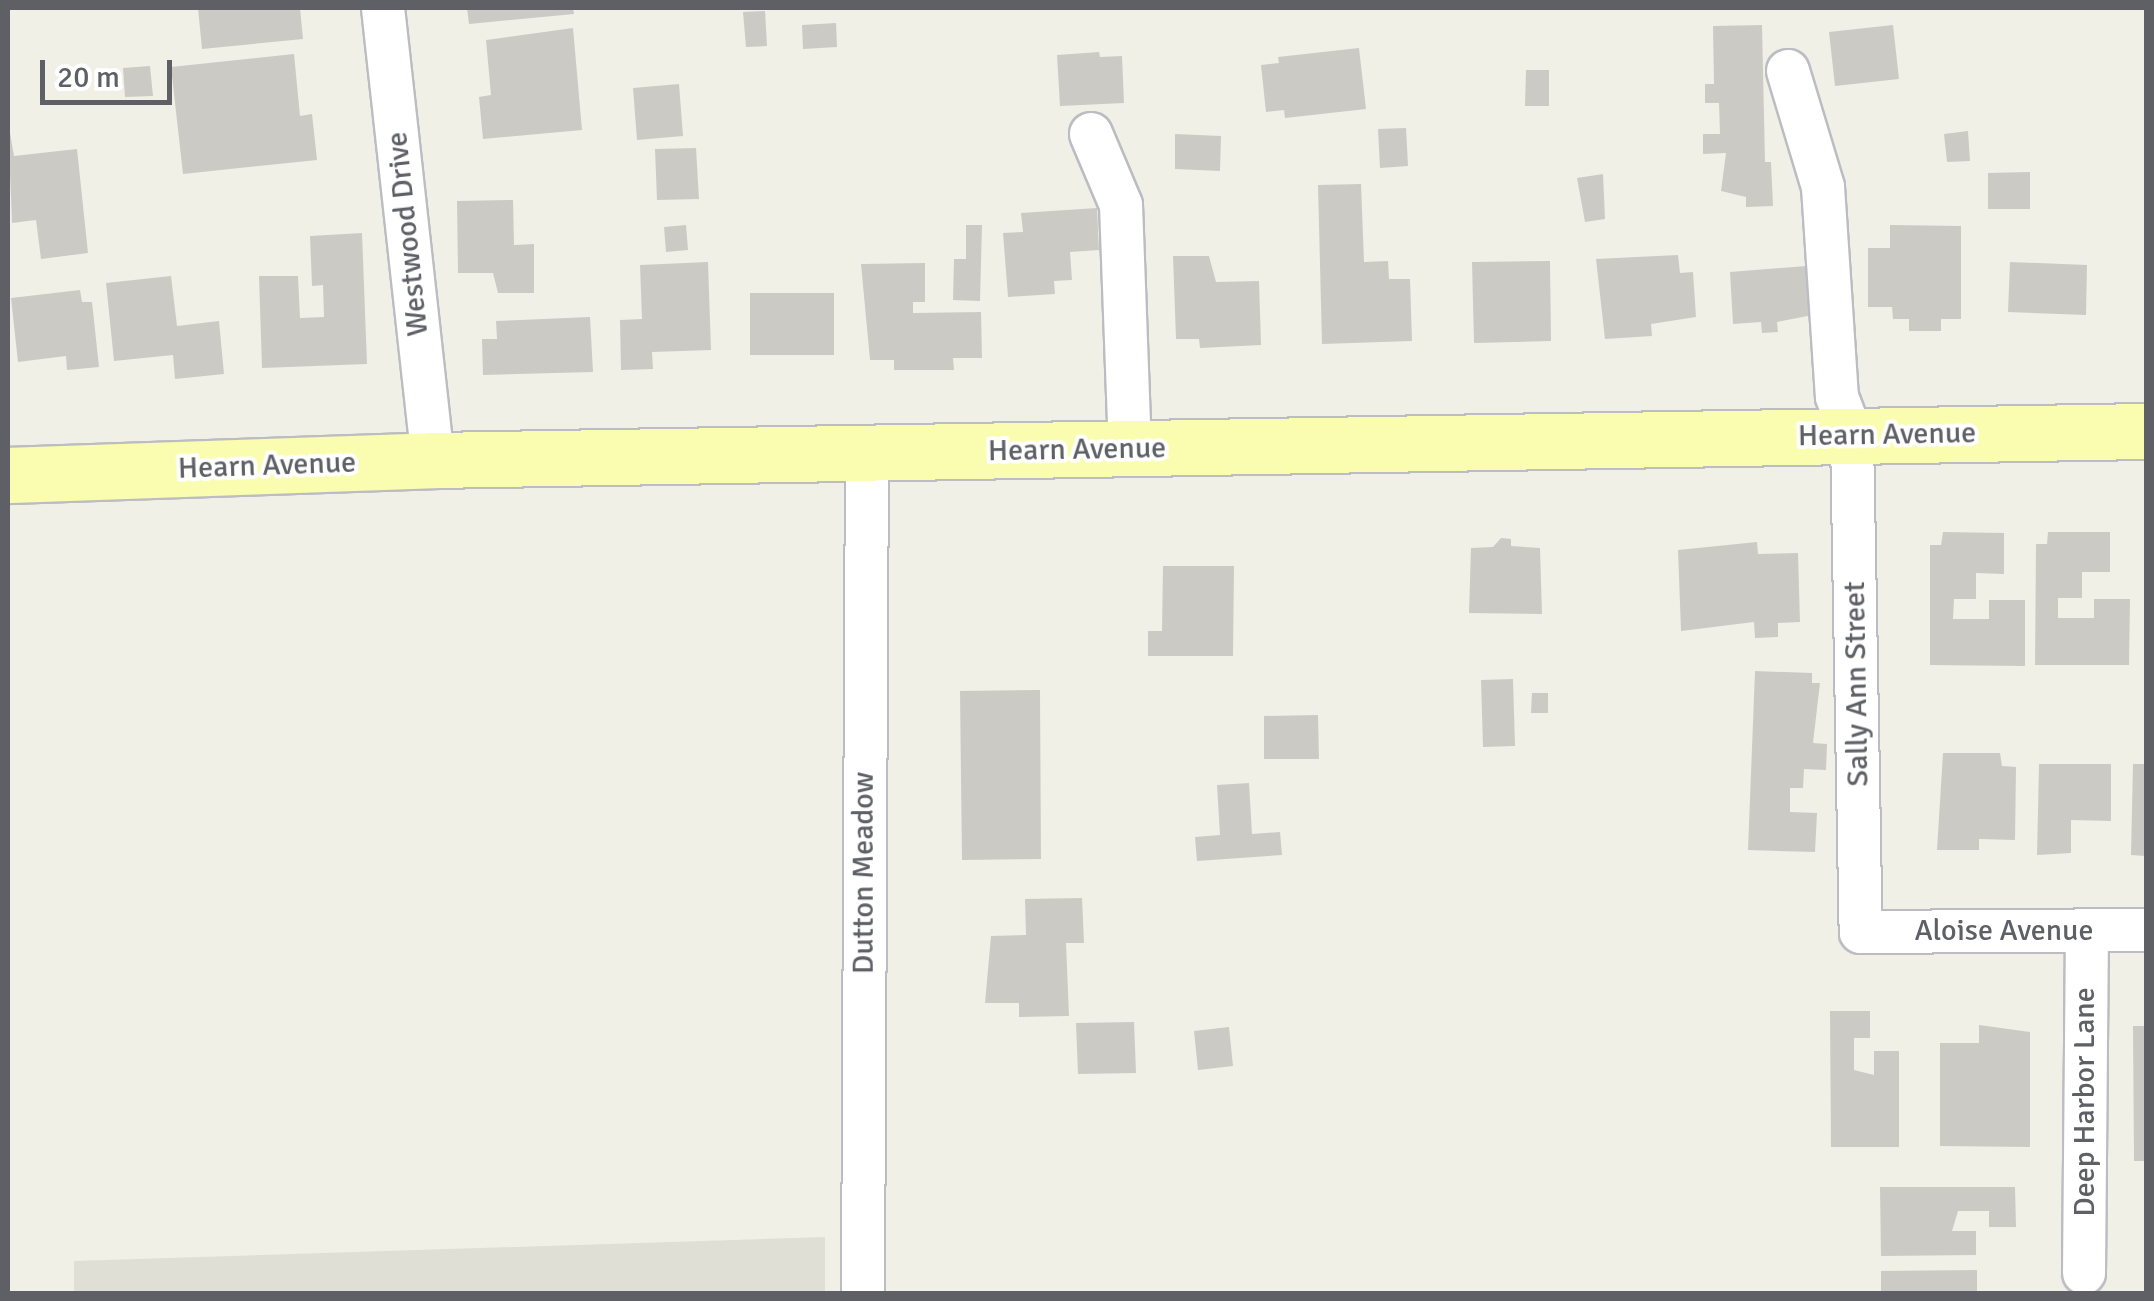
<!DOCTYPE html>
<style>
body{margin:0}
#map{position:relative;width:2154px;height:1301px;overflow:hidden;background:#f0f0e7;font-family:Signika,sans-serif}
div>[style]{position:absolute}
.education>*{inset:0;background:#e0dfd5}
.building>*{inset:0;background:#cccac4}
.roads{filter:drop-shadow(2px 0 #bbbdc2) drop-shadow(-2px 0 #bbbdc2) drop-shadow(0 2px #bbbdc2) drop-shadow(0 -2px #bbbdc2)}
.minor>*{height:42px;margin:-21px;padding:0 21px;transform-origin:21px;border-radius:21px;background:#fff}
.major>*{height:55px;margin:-27.5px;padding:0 27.5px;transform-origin:27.5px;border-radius:27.5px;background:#fafdaf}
span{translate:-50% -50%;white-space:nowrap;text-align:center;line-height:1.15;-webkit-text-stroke:8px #fff;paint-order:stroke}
.street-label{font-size:30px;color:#5e6066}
.frame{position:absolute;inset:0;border:10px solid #5e6066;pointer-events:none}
.scale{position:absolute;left:40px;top:60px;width:132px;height:45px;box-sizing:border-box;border:5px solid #5e6066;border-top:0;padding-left:12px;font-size:30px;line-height:35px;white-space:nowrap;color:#5e6066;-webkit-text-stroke:8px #fff;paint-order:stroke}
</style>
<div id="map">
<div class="education">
<div style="clip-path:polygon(825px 1237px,825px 1293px,74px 1293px,74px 1261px)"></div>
</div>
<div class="building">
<div style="clip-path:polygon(198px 8px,300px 8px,303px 39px,202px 49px)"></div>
<div style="clip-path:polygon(467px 8px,573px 8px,574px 14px,469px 24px)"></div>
<div style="clip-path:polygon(765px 11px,767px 46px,746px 47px,743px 12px)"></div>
<div style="clip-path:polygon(836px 23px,837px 47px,803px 49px,802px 25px)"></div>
<div style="clip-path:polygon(1762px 25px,1765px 162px,1771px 162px,1773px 206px,1746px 207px,1746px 197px,1721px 191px,1726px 153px,1703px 154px,1703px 134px,1720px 134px,1719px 103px,1705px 103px,1705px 84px,1714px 84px,1713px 26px)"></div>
<div style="clip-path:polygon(1893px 25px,1899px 79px,1835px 86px,1829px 32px)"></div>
<div style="clip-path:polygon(573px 28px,582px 130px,483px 139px,479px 97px,491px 95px,486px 40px)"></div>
<div style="clip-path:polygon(1359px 48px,1366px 109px,1285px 118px,1284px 110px,1266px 112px,1261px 65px,1279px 63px,1278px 57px)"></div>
<div style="clip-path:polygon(1099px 52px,1100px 57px,1122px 56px,1124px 103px,1060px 106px,1057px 55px)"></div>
<div style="clip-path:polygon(294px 54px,300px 116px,312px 114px,317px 160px,183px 174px,171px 67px)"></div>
<div style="clip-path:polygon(150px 66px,153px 96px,125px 97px,123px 68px)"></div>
<div style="clip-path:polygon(1526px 70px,1549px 70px,1549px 106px,1525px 106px)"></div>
<div style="clip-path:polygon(679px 84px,683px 136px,637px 140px,633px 88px)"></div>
<div style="clip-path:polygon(8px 121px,14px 156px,77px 149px,88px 253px,41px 259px,36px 220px,12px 223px)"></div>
<div style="clip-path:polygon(1406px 128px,1408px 166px,1380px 168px,1378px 129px)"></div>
<div style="clip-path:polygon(1968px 131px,1970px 161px,1947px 162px,1944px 134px)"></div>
<div style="clip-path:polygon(1175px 134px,1221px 136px,1220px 171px,1175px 169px)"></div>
<div style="clip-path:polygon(696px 148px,699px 199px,657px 200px,655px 149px)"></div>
<div style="clip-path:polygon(2030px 172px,2030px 209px,1988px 209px,1988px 173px)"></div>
<div style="clip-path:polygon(1603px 174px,1605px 219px,1585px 222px,1577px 178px)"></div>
<div style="clip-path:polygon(1361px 184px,1364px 262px,1388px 261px,1389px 279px,1410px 279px,1412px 341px,1322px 344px,1318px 185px)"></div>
<div style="clip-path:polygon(513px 200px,514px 245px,534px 244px,534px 293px,498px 293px,493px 273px,458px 273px,457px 201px)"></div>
<div style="clip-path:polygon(1097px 208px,1099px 250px,1070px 252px,1072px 280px,1054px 281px,1055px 294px,1008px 297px,1003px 233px,1023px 232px,1021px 213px)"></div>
<div style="clip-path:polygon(686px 225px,688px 250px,666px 252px,664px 227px)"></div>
<div style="clip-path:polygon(966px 225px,982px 225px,980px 301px,953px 300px,954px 259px,966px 259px)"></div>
<div style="clip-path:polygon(1890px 225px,1961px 226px,1961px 319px,1941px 319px,1941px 331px,1909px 331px,1909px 319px,1893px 319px,1892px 307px,1868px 307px,1868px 248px,1890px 248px)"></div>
<div style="clip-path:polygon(362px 233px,367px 364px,262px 368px,259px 276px,298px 276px,300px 318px,324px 317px,323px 285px,312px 286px,310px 236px)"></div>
<div style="clip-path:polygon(1678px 255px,1680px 273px,1693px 272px,1696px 317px,1651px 324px,1652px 336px,1605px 339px,1596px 259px)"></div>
<div style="clip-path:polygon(1173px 256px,1209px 256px,1216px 282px,1259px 281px,1261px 345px,1200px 348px,1199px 339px,1176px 339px)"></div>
<div style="clip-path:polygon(1550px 261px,1551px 341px,1474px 343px,1472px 262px)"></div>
<div style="clip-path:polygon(708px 262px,711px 350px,652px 352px,653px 369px,621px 370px,620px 320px,642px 319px,640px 265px)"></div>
<div style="clip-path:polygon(2010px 262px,2087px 265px,2086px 315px,2008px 312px)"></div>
<div style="clip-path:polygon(925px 263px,925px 302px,913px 302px,913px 313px,981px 312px,982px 358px,953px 358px,954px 370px,894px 370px,894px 360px,870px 360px,861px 264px)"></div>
<div style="clip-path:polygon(1819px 265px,1823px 313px,1777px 322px,1778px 332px,1762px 333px,1761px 322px,1733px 324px,1730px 272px)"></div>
<div style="clip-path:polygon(171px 276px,177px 326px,219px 321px,224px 374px,175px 379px,173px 355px,114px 361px,106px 283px)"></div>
<div style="clip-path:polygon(80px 290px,82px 302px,92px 302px,99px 367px,67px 370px,66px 356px,18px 362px,11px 298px)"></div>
<div style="clip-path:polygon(750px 293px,834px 293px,834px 355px,750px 355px)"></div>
<div style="clip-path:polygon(590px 317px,593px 372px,483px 375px,482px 339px,497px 339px,496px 321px)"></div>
<div style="clip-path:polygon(1943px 532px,2004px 533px,2004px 574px,1976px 573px,1976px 599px,1954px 599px,1953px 619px,1989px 619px,1989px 600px,2025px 600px,2025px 666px,1930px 665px,1930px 545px,1941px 545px)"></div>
<div style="clip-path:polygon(2048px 532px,2110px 532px,2110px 572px,2082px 572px,2082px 598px,2058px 598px,2058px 618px,2094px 618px,2094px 599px,2130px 599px,2129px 665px,2035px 665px,2036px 544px,2047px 544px)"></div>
<div style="clip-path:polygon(1501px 538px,1511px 539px,1511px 546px,1540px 548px,1542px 614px,1469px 613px,1471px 548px,1493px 547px)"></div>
<div style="clip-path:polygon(1757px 542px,1758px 554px,1798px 553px,1800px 622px,1778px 623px,1778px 637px,1755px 638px,1754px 622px,1681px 631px,1678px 550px)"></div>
<div style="clip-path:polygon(1163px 566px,1234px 566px,1233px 656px,1148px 656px,1148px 631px,1162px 631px)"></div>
<div style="clip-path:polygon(1755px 671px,1812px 673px,1812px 683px,1820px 683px,1813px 743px,1827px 744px,1826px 770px,1804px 769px,1803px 788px,1790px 788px,1790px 812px,1817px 813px,1815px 852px,1748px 850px)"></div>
<div style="clip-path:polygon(1513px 679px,1515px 746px,1483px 747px,1481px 680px)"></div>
<div style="clip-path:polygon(1040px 690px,1041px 859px,962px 860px,960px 691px)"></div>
<div style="clip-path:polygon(1532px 693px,1548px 693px,1548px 713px,1531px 713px)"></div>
<div style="clip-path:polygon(1318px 715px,1319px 759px,1264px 759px,1264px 716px)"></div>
<div style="clip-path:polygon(1943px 753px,2000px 753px,2002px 766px,2016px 767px,2015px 840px,1979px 839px,1979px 850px,1937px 850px)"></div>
<div style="clip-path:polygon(2039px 764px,2111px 764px,2111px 821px,2071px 820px,2071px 853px,2037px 855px)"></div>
<div style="clip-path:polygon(2133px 764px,2146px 764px,2146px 856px,2131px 855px)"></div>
<div style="clip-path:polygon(1249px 783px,1252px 834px,1280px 832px,1282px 855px,1197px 861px,1195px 837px,1220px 835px,1217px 785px)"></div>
<div style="clip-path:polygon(1082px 898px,1084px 943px,1066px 943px,1069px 1016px,1019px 1017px,1019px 1003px,985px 1003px,991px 936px,1026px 935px,1025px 899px)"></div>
<div style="clip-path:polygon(1830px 1011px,1870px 1011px,1870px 1038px,1854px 1038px,1854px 1070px,1874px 1075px,1874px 1051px,1899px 1051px,1899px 1147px,1831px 1147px)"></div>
<div style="clip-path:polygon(1134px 1022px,1136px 1073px,1078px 1074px,1076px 1023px)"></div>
<div style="clip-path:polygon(1979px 1025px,2030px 1032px,2030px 1147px,1940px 1146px,1940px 1043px,1979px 1043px)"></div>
<div style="clip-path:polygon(2133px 1026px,2146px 1026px,2146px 1161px,2134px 1161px)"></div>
<div style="clip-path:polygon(1229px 1027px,1233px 1066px,1198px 1070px,1194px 1031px)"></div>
<div style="clip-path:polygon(1880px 1187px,2015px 1187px,2016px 1227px,1989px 1227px,1989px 1211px,1958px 1211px,1952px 1231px,1976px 1231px,1976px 1255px,1881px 1256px)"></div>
<div style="clip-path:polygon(1977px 1270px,1977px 1294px,1881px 1294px,1881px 1271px)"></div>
</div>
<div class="roads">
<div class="minor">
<div style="left:383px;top:8px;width:455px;rotate:83.7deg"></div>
<div style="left:1788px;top:71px;width:121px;rotate:73.2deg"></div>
<div style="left:1823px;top:187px;width:210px;rotate:86.2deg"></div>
<div style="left:1837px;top:397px;width:42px;rotate:69deg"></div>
<div style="left:1852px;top:436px;width:496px;rotate:89deg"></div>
<div style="left:1861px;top:932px;width:285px;rotate:-0.4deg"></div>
<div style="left:1091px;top:134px;width:77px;rotate:67.1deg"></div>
<div style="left:1121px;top:205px;width:244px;rotate:87.9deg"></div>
<div style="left:2084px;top:1273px;width:342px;rotate:-89.5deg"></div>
<div style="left:863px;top:1294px;width:841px;rotate:-89.73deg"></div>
</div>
<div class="major">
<div style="left:8px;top:475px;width:425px;rotate:-2deg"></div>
<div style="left:433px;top:460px;width:1713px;rotate:-0.97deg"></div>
</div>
</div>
<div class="street-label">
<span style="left:408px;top:234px;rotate:-96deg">Westwood Drive</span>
<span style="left:1887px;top:435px;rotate:-1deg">Hearn Avenue</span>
<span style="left:1077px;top:450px;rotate:-1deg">Hearn Avenue</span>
<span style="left:267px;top:466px;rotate:-2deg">Hearn Avenue</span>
<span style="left:1857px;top:684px;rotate:-91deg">Sally Ann Street</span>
<span style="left:864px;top:873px;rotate:-90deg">Dutton Meadow</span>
<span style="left:2004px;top:931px">Aloise Avenue</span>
<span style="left:2085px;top:1102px;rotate:-90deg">Deep Harbor Lane</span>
</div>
<div class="frame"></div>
<div class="scale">20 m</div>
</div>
